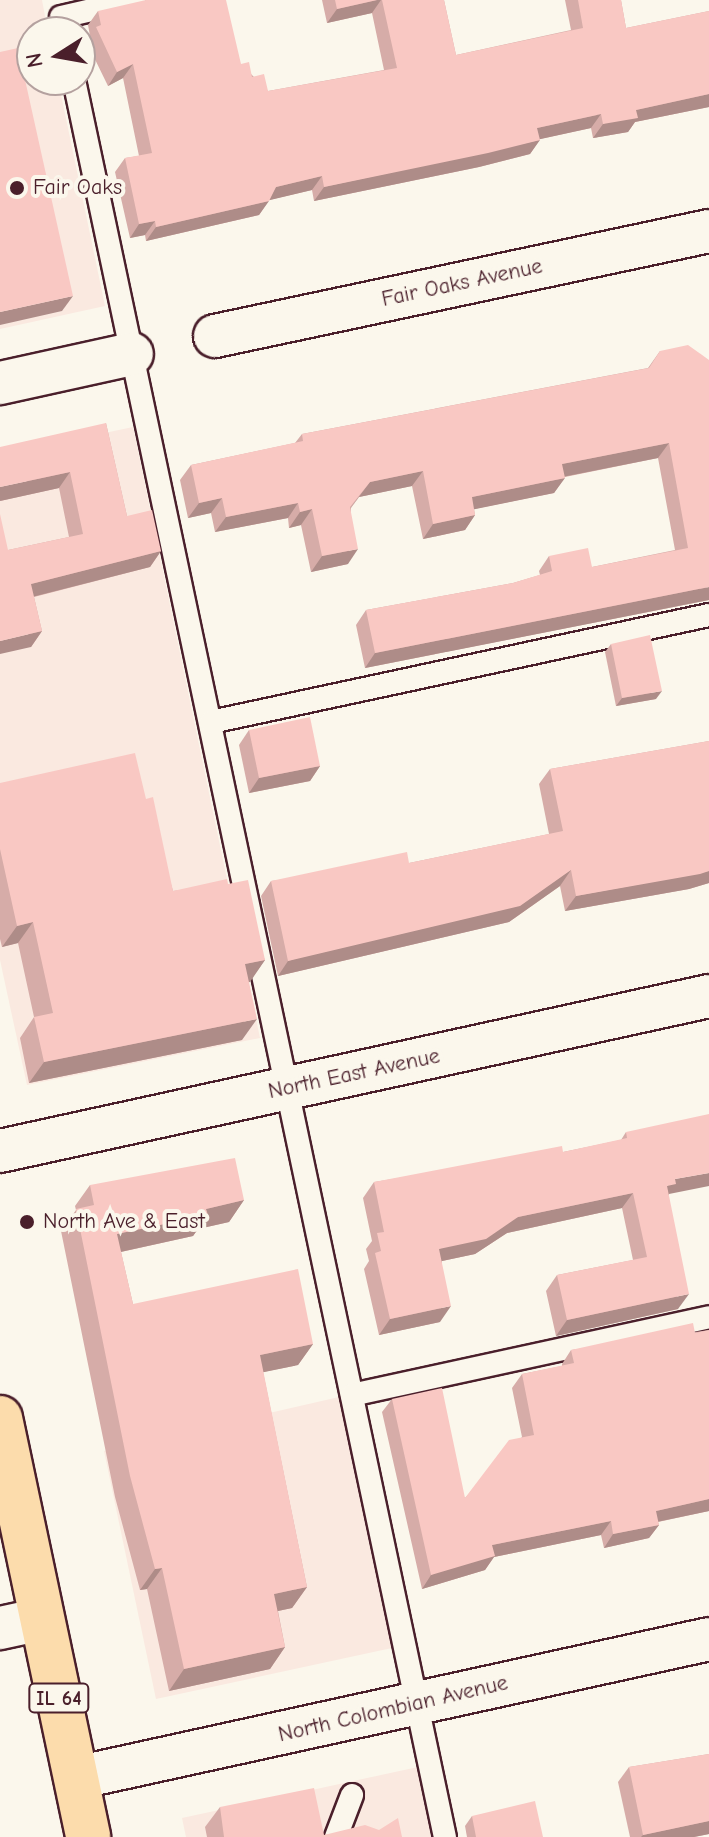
<!DOCTYPE html>
<style>
body{margin:0}
#map{position:relative;width:709px;height:1837px;overflow:hidden;background:#fbf7ec;font-family:"Comic Neue",sans-serif}
div>[style]{position:absolute}
.built>*{inset:0;background:#fae9e0}
.roads{filter:drop-shadow(2px 0 #4a1f2b) drop-shadow(-2px 0 #4a1f2b) drop-shadow(0 2px #4a1f2b) drop-shadow(0 -2px #4a1f2b)}
.service>*{height:22px;margin:-11px;padding:0 11px;transform-origin:11px;border-radius:11px;background:#fbf7ec}
.minor>*{height:42px;margin:-21px;padding:0 21px;transform-origin:21px;border-radius:21px;background:#fbf7ec}
.primary>*{height:44px;margin:-22px;padding:0 22px;transform-origin:22px;border-radius:22px;background:#fcdcac}
.wall>*{inset:0;background:#d6aca8}
.shaded-wall>*{inset:0;background:#ae8c88}
.building>*{inset:0;background:#f9c8c3}
.dots>*{width:22px;height:22px;translate:-50% -50%;box-sizing:border-box;border:4px solid #fbf7ec;border-radius:50%}
span{translate:-50% -50%;white-space:nowrap;text-align:center;line-height:1.15;-webkit-text-stroke:8px #fbf7ec;paint-order:stroke}
.shield-label span{padding:2px 6px;background:#fbf7ec;border:2px solid;border-radius:6px;-webkit-text-stroke-width:0}
.shield-label{font-size:20px;color:#4a1f2b;font-weight:700}
.poi-label{font-size:22px;color:#4a1f2b}
.left{translate:0 -50%;text-align:left}
.street-label{font-size:22px;color:#4a1f2b}
.north{position:absolute;left:16px;top:16px;width:80px;height:80px;box-sizing:border-box;background:#fbf7ec;border:2px solid #b4a19f;border-radius:50%;rotate:259deg;font-size:22px;font-weight:700;line-height:32px;text-align:center;color:#4a1f2b}
.north::after{content:'';display:block;margin:auto;width:28px;height:36px;background:#4a1f2b;clip-path:polygon(50% 0,100% 100%,50% 72%,0 100%)}
</style>
<div id="map">
<div class="built">
<div style="clip-path:polygon(0 0,42px 0,48px 32px,32px 32px,32px 80px,58px 80px,105px 306px,0 329px)"></div>
<div style="clip-path:polygon(133px 427px,260px 1038px,27px 1085px,0 960px,0 455px)"></div>
<div style="clip-path:polygon(339px 1397px,392px 1648px,156px 1699px,104px 1451px)"></div>
<div style="clip-path:polygon(418px 1767px,433px 1837px,186px 1837px,182px 1818px)"></div>
</div>
<div class="roads">
<div class="service">
<div style="left:61px;top:17px;width:76px;rotate:-12.9deg"></div>
<div style="left:74px;top:80px;width:1796px;rotate:78.08deg"></div>
<div style="left:211px;top:722px;width:509px;rotate:-12.13deg"></div>
<div style="left:352px;top:1395px;width:365px;rotate:-12.3deg"></div>
<div style="left:336px;top:1837px;width:45px;rotate:-69.1deg"></div>
</div>
<div class="minor">
<div style="left:215px;top:336px;width:505px;rotate:-12deg"></div>
<div style="left:0;top:383px;width:135px;rotate:-12.4deg"></div>
<div style="left:0;top:1151px;width:726px;rotate:-12.33deg"></div>
<div style="left:0;top:1628px;width:43px;rotate:-12.1deg"></div>
<div style="left:76px;top:1778px;width:648px;rotate:-12.38deg"></div>
</div>
<div class="primary">
<div style="left:0;top:1418px;width:428px;rotate:78.1deg"></div>
</div>
</div>
<div class="wall">
<div style="clip-path:polygon(322px 0,444px 0,456px 55px,571px 30px,565px 0,621px 0,626px 28px,709px 11px,709px 107px,635px 122px,628px 132px,593px 138px,591px 128px,540px 139px,530px 154px,479px 167px,314px 201px,312px 190px,269px 200px,259px 215px,146px 241px,145px 235px,130px 238px,115px 172px,125px 158px,139px 156px,123px 78px,108px 86px,86px 41px,90px 36px,88px 25px,98px 11px,241px 64px,268px 91px,384px 70px,372px 13px,327px 23px)"></div>
<div style="clip-path:polygon(660px 351px,709px 600px,365px 668px,356px 625px,366px 610px,513px 583px,540px 575px,539px 571px,549px 556px,592px 567px,675px 550px,658px 458px,565px 477px,554px 493px,474px 509px,475px 515px,465px 530px,423px 539px,412px 486px,359px 497px,351px 508px,348px 564px,311px 572px,301px 525px,289px 528px,288px 518px,215px 532px,211px 513px,188px 518px,180px 480px,191px 465px,295px 443px,302px 434px,648px 368px)"></div>
<div style="clip-path:polygon(106px 423px,127px 516px,161px 551px,150px 567px,34px 597px,42px 631px,31px 647px,8px 550px,69px 537px,59px 488px,0 501px)"></div>
<div style="clip-path:polygon(611px 644px,656px 699px,616px 706px,605px 652px)"></div>
<div style="clip-path:polygon(249px 730px,320px 766px,310px 781px,249px 793px,239px 745px)"></div>
<div style="clip-path:polygon(709px 741px,709px 883px,689px 889px,565px 911px,560px 886px,509px 922px,278px 976px,261px 896px,271px 881px,409px 863px,549px 834px,539px 784px,550px 769px)"></div>
<div style="clip-path:polygon(0 783px,146px 799px,173px 891px,228px 884px,265px 960px,249px 982px,242px 1040px,29px 1083px,20px 1038px,34px 1017px,18px 943px,2px 947px,0 939px)"></div>
<div style="clip-path:polygon(626px 1132px,669px 1194px,668px 1195px,678px 1309px,556px 1336px,546px 1291px,557px 1275px,633px 1260px,622px 1208px,507px 1233px,475px 1254px,442px 1261px,440px 1322px,379px 1335px,364px 1269px,369px 1261px,366px 1249px,372px 1241px,363px 1198px,374px 1182px,563px 1152px,621px 1140px)"></div>
<div style="clip-path:polygon(90px 1185px,244px 1200px,229px 1222px,198px 1229px,193px 1236px,121px 1252px,133px 1304px,313px 1344px,298px 1365px,263px 1372px,307px 1587px,292px 1608px,278px 1611px,285px 1647px,270px 1669px,169px 1691px,147px 1589px,140px 1590px,115px 1497px,61px 1231px,76px 1210px,75px 1206px)"></div>
<div style="clip-path:polygon(709px 1330px,709px 1511px,658px 1522px,659px 1525px,649px 1538px,604px 1548px,601px 1535px,494px 1557px,485px 1570px,422px 1589px,382px 1412px,392px 1399px,465px 1498px,522px 1437px,512px 1388px,522px 1374px,562px 1366px,562px 1364px,571px 1350px)"></div>
<div style="clip-path:polygon(709px 1754px,709px 1834px,694px 1837px,630px 1837px,618px 1782px,629px 1767px)"></div>
<div style="clip-path:polygon(220px 1807px,324px 1835px,379px 1830px,402px 1837px,207px 1837px,205px 1827px)"></div>
<div style="clip-path:polygon(472px 1816px,543px 1837px,467px 1837px,465px 1826px)"></div>
</div>
<div class="shaded-wall">
<div style="clip-path:polygon(377px 0,381px 0,372px 13px,327px 23px,337px 9px)"></div>
<div style="clip-path:polygon(133px 64px,123px 78px,108px 86px,117px 72px)"></div>
<div style="clip-path:polygon(709px 94px,709px 107px,635px 122px,628px 132px,593px 138px,603px 124px,636px 110px)"></div>
<div style="clip-path:polygon(601px 114px,591px 128px,527px 142px,537px 128px)"></div>
<div style="clip-path:polygon(540px 140px,530px 154px,479px 167px,314px 201px,324px 187px)"></div>
<div style="clip-path:polygon(322px 176px,312px 190px,266px 201px,276px 187px)"></div>
<div style="clip-path:polygon(269px 201px,259px 215px,146px 241px,156px 227px)"></div>
<div style="clip-path:polygon(155px 221px,145px 235px,130px 238px,139px 224px)"></div>
<div style="clip-path:polygon(73px 296px,62px 311px,0 325px,0 312px)"></div>
<div style="clip-path:polygon(669px 443px,658px 458px,552px 479px,562px 464px)"></div>
<div style="clip-path:polygon(423px 471px,412px 486px,359px 497px,340px 522px,370px 482px)"></div>
<div style="clip-path:polygon(70px 472px,59px 488px,0 501px,0 487px)"></div>
<div style="clip-path:polygon(565px 478px,554px 493px,461px 512px,472px 497px)"></div>
<div style="clip-path:polygon(222px 498px,211px 513px,188px 518px,199px 503px)"></div>
<div style="clip-path:polygon(298px 503px,288px 518px,215px 532px,226px 517px)"></div>
<div style="clip-path:polygon(312px 509px,301px 525px,289px 528px,300px 512px)"></div>
<div style="clip-path:polygon(475px 515px,465px 530px,423px 539px,433px 524px)"></div>
<div style="clip-path:polygon(358px 549px,348px 564px,311px 572px,322px 556px)"></div>
<div style="clip-path:polygon(161px 551px,150px 567px,20px 600px,31px 584px)"></div>
<div style="clip-path:polygon(709px 587px,709px 600px,365px 668px,375px 653px)"></div>
<div style="clip-path:polygon(42px 631px,31px 647px,0 654px,0 641px)"></div>
<div style="clip-path:polygon(662px 691px,656px 699px,616px 706px,622px 698px)"></div>
<div style="clip-path:polygon(320px 766px,310px 781px,249px 793px,259px 778px)"></div>
<div style="clip-path:polygon(571px 870px,560px 886px,509px 922px,278px 976px,288px 961px)"></div>
<div style="clip-path:polygon(709px 871px,709px 883px,689px 889px,565px 911px,576px 896px)"></div>
<div style="clip-path:polygon(33px 922px,18px 943px,2px 947px,17px 926px)"></div>
<div style="clip-path:polygon(265px 960px,250px 982px,231px 986px,245px 964px)"></div>
<div style="clip-path:polygon(257px 1019px,242px 1040px,29px 1083px,44px 1062px)"></div>
<div style="clip-path:polygon(709px 1173px,709px 1186px,669px 1194px,665px 1200px,667px 1186px,675px 1179px)"></div>
<div style="clip-path:polygon(633px 1193px,622px 1208px,507px 1233px,475px 1254px,428px 1264px,439px 1249px,518px 1217px)"></div>
<div style="clip-path:polygon(244px 1200px,229px 1222px,198px 1229px,193px 1236px,102px 1256px,117px 1234px,206px 1209px)"></div>
<div style="clip-path:polygon(689px 1294px,678px 1309px,556px 1336px,567px 1320px)"></div>
<div style="clip-path:polygon(451px 1306px,440px 1322px,379px 1335px,390px 1319px)"></div>
<div style="clip-path:polygon(313px 1344px,298px 1365px,245px 1376px,260px 1355px)"></div>
<div style="clip-path:polygon(709px 1499px,709px 1511px,647px 1524px,656px 1511px)"></div>
<div style="clip-path:polygon(611px 1521px,601px 1535px,494px 1557px,485px 1570px,422px 1589px,431px 1575px,492px 1545px)"></div>
<div style="clip-path:polygon(659px 1525px,649px 1538px,604px 1548px,613px 1534px)"></div>
<div style="clip-path:polygon(162px 1568px,147px 1589px,140px 1590px,155px 1569px)"></div>
<div style="clip-path:polygon(307px 1587px,292px 1608px,259px 1615px,274px 1594px)"></div>
<div style="clip-path:polygon(285px 1647px,270px 1669px,169px 1691px,184px 1669px)"></div>
<div style="clip-path:polygon(709px 1821px,709px 1834px,694px 1837px,641px 1837px,643px 1835px)"></div>
</div>
<div class="building">
<div style="clip-path:polygon(146px 0,226px 0,241px 64px,249px 62px,252px 77px,264px 74px,268px 91px,397px 68px,382px 0,444px 0,456px 55px,583px 28px,578px 0,621px 0,626px 28px,709px 11px,709px 94px,636px 110px,638px 118px,603px 124px,601px 114px,537px 128px,540px 140px,488px 153px,324px 187px,322px 176px,276px 187px,269px 201px,156px 227px,155px 221px,139px 224px,125px 158px,152px 153px,133px 64px,117px 72px,96px 27px,101px 25px,98px 11px)"></div>
<div style="clip-path:polygon(335px 0,377px 0,337px 9px)"></div>
<div style="clip-path:polygon(18px 48px,73px 296px,0 312px,0 52px)"></div>
<div style="clip-path:polygon(688px 345px,709px 360px,709px 587px,375px 653px,366px 610px,513px 583px,552px 571px,549px 556px,588px 548px,592px 567px,688px 548px,669px 443px,562px 464px,565px 478px,472px 497px,475px 515px,433px 524px,423px 471px,370px 482px,350px 507px,358px 549px,322px 556px,312px 509px,300px 512px,298px 503px,226px 517px,222px 498px,199px 503px,191px 465px,303px 441px,302px 434px,649px 368px,660px 351px)"></div>
<div style="clip-path:polygon(106px 423px,127px 516px,152px 510px,161px 551px,31px 584px,42px 631px,0 641px,0 514px,8px 550px,83px 534px,70px 472px,0 487px,0 447px)"></div>
<div style="clip-path:polygon(650px 635px,662px 691px,622px 698px,611px 644px)"></div>
<div style="clip-path:polygon(310px 717px,320px 766px,259px 778px,249px 730px)"></div>
<div style="clip-path:polygon(709px 741px,709px 871px,700px 874px,576px 896px,571px 870px,520px 906px,288px 961px,271px 881px,407px 852px,409px 863px,563px 831px,550px 769px)"></div>
<div style="clip-path:polygon(135px 753px,146px 799px,153px 797px,173px 891px,227px 879px,228px 884px,248px 880px,265px 960px,245px 964px,257px 1019px,44px 1062px,34px 1017px,53px 1013px,33px 922px,17px 926px,0 849px,0 783px)"></div>
<div style="clip-path:polygon(709px 1114px,709px 1173px,675px 1179px,676px 1184px,667px 1186px,689px 1294px,567px 1320px,557px 1275px,647px 1257px,633px 1193px,518px 1217px,486px 1239px,439px 1249px,451px 1306px,390px 1319px,375px 1253px,381px 1251px,377px 1233px,384px 1232px,374px 1182px,562px 1146px,563px 1152px,627px 1138px,626px 1132px)"></div>
<div style="clip-path:polygon(235px 1158px,244px 1200px,206px 1209px,208px 1215px,117px 1234px,133px 1304px,298px 1269px,313px 1344px,260px 1355px,307px 1587px,274px 1594px,285px 1647px,184px 1669px,162px 1568px,155px 1569px,130px 1476px,76px 1209px,94px 1205px,90px 1185px)"></div>
<div style="clip-path:polygon(693px 1323px,695px 1333px,709px 1330px,709px 1499px,656px 1511px,659px 1525px,613px 1534px,611px 1521px,492px 1545px,495px 1556px,431px 1575px,392px 1399px,442px 1388px,465px 1498px,509px 1440px,534px 1435px,522px 1374px,574px 1363px,571px 1350px)"></div>
<div style="clip-path:polygon(709px 1754px,709px 1821px,643px 1835px,629px 1767px)"></div>
<div style="clip-path:polygon(314px 1788px,324px 1835px,365px 1825px,379px 1830px,398px 1818px,402px 1837px,224px 1837px,220px 1807px)"></div>
<div style="clip-path:polygon(535px 1801px,543px 1837px,476px 1837px,472px 1816px)"></div>
</div>
<div class="dots">
<div style="left:17px;top:188px;background:#4a1f2b"></div>
<div style="left:27px;top:1222px;background:#4a1f2b"></div>
</div>
<div class="shield-label">
<span style="left:59px;top:1698px">IL 64</span>
</div>
<div class="poi-label">
<span class="left" style="left:33px;top:188px">Fair Oaks</span>
<span class="left" style="left:43px;top:1222px">North Ave &amp; East</span>
</div>
<div class="street-label">
<span style="left:462px;top:283px;rotate:-12deg">Fair Oaks Avenue</span>
<span style="left:354px;top:1074px;rotate:-12deg">North East Avenue</span>
<span style="left:393px;top:1709px;rotate:-13deg">North Colombian Avenue</span>
</div>
<div class="north">N</div>
</div>
